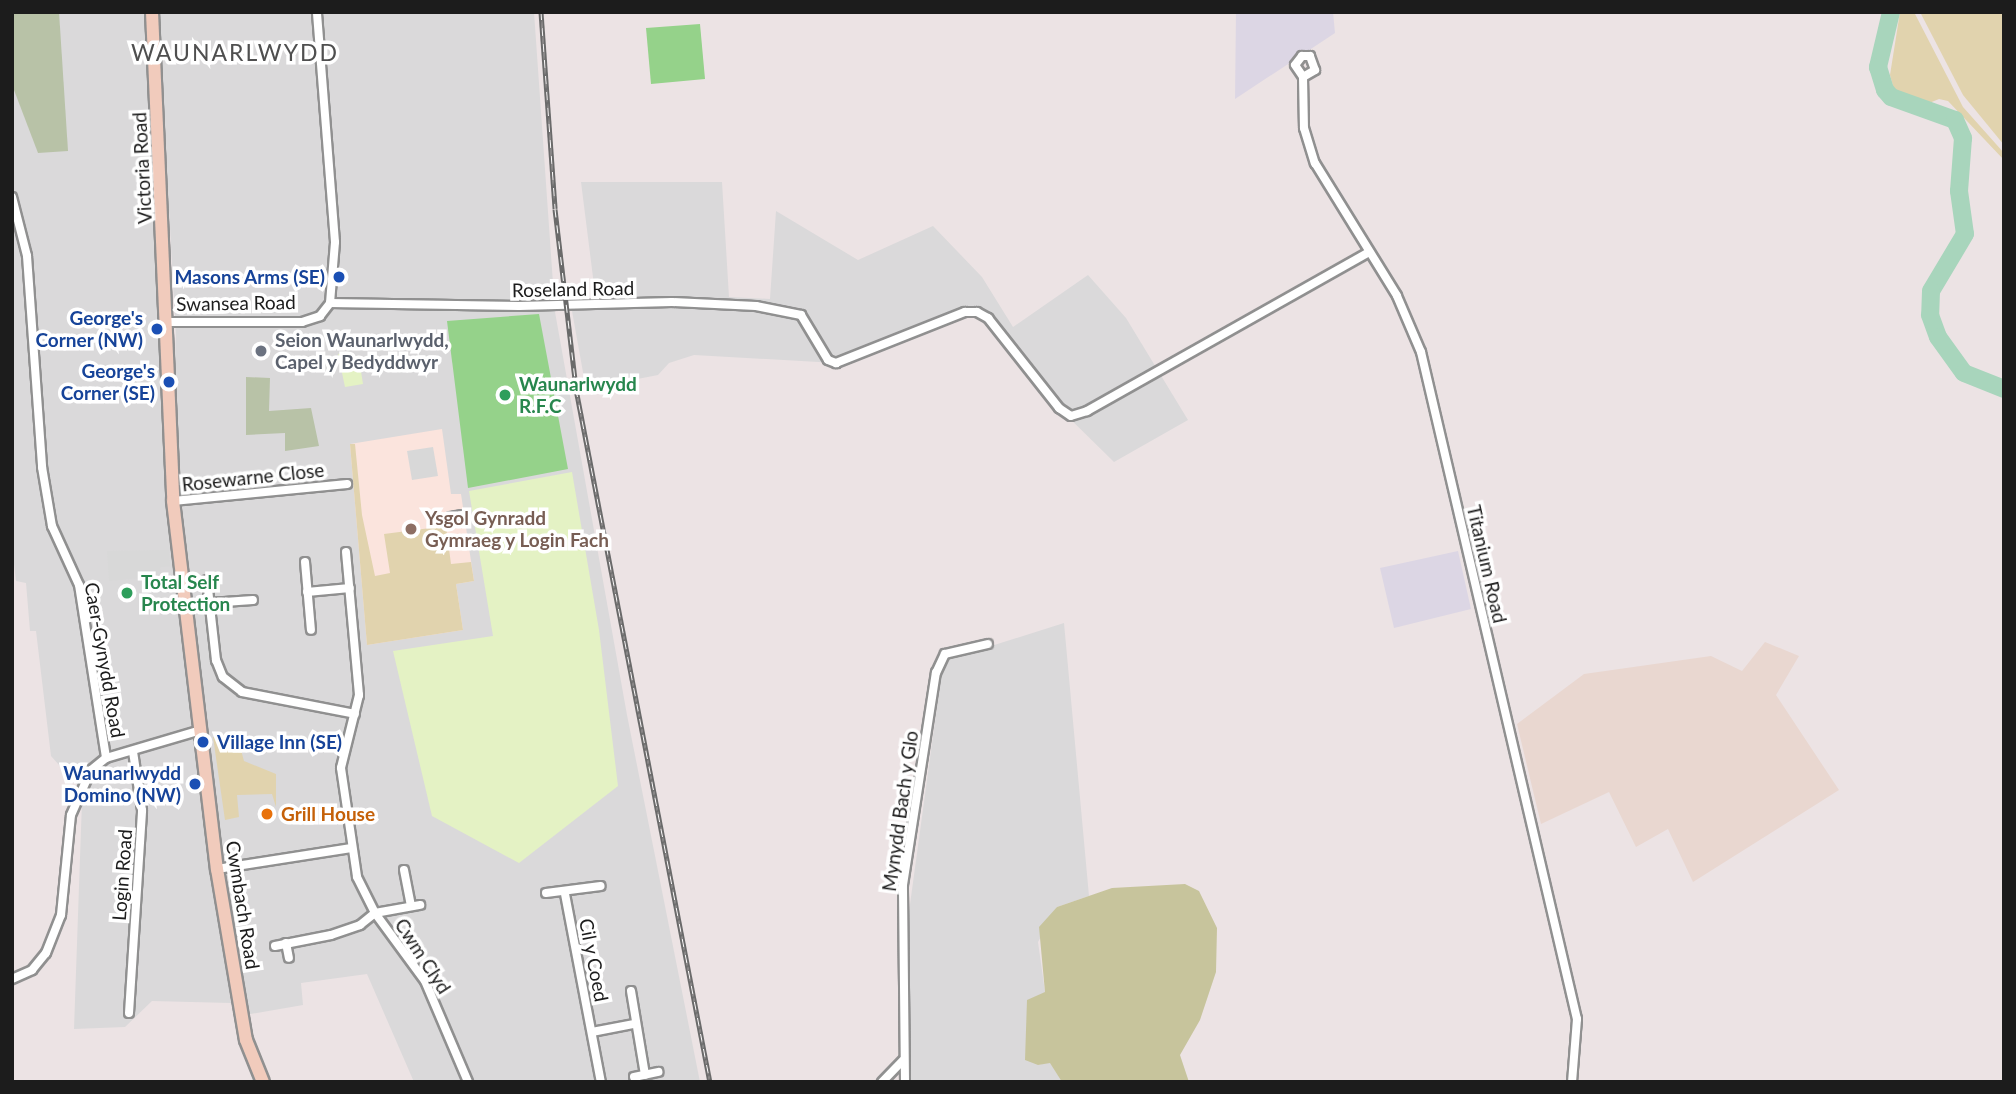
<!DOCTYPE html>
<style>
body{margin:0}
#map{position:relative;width:2016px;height:1094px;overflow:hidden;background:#ece3e4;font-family:Lato,sans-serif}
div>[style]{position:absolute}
.residential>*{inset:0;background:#dad9da}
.industrial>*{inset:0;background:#dcd6e4}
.education>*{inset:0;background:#fbe4dd}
.farmland>*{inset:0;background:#e9d7d0}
.grass>*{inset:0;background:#e1d3ae}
.forest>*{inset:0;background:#c7c49c}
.cemetery>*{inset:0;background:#b8c2a7}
.park>*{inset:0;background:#e4f2c4}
.pitch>*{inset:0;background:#95d28a}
.parking>*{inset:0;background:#d8d8d8}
.river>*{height:18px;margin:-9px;padding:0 9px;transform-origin:9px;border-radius:9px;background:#a8d5bc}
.roads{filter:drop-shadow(2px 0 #909090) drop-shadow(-2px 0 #909090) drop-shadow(0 2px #909090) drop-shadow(0 -2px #909090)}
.minor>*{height:8px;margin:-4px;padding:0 4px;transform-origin:4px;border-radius:4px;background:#fff}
.secondary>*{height:12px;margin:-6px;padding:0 6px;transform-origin:6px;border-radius:6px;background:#f1cbbc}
.rail>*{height:5px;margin-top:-2.5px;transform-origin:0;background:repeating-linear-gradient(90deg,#fff 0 8px,#6a6a6a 0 16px);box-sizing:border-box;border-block:2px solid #6a6a6a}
.dots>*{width:19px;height:19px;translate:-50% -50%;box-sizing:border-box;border:4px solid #fff;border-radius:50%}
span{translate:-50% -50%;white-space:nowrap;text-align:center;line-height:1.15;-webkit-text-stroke:7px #fff;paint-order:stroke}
.street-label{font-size:19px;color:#1c1c1c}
.transit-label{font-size:19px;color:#164399;font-weight:700}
.right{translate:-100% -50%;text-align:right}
.left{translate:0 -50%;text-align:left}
.worship-label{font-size:19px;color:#5b616d;font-weight:700}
.leisure-label{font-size:19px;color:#27864d;font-weight:700}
.education-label{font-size:19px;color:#785e54;font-weight:700}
.food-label{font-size:19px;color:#c56008;font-weight:700}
.quarter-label{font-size:23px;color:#4f4f4f;letter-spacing:2px}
.frame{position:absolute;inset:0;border:14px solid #1c1c1c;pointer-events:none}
</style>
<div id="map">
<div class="residential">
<div style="clip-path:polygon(12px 12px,148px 12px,163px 322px,162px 421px,194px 747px,231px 1003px,152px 1001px,125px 1027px,74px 1029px,82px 801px,77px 785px,51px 756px,36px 631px,30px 631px,26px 583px,16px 581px,12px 547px)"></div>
<div style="clip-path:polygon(158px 12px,534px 12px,555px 312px,627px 715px,700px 1082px,414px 1082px,367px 974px,301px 983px,303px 1005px,245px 1015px,213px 795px,172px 412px,176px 336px)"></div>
<div style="clip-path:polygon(581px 182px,722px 182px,729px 297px,770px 299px,776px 211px,858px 260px,933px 226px,982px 277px,1013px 327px,1088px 275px,1126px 318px,1188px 420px,1114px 462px,1059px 408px,988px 318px,965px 312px,836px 363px,694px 355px,669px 363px,658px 375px,586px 389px,572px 311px,597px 309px)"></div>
<div style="clip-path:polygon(1064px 623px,1089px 896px,1057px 907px,1038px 942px,1045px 992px,1038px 1065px,1050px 1062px,1062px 1082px,910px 1082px,908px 919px,942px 670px,947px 660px)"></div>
</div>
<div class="industrial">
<div style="clip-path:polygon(1236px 12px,1333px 12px,1335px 33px,1235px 99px)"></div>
<div style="clip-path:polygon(1458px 551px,1471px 609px,1394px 628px,1380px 568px)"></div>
</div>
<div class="education">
<div style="clip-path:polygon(442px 429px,451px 494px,461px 494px,474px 581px,456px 584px,463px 630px,367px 645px,350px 444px)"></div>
</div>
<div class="farmland">
<div style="clip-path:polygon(1765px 642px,1799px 656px,1776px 695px,1839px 790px,1693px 882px,1668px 829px,1636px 847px,1609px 792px,1541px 824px,1517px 724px,1584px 674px,1711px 656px,1742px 671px)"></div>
</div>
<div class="grass">
<div style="clip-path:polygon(1900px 12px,1914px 12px,1963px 107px,2004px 153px,2004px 160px,1948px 101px,1939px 99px,1917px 108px,1895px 93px,1890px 75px)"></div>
<div style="clip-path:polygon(1920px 12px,2004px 12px,2004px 145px,1963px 95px)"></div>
<div style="clip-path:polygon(350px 444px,355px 444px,362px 515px,375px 576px,390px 573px,384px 534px,446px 526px,451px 564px,471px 562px,474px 581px,456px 584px,463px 630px,367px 645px)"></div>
<div style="clip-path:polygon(213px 737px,238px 739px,244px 761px,276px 774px,276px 807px,272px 794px,237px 795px,239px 817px,225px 820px)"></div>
</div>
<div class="forest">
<div style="clip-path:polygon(1185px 884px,1199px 891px,1217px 928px,1216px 972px,1200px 1020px,1180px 1055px,1189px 1082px,1062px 1082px,1050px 1063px,1038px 1065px,1025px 1060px,1027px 1000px,1045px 992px,1039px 927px,1057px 907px,1112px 888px)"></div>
</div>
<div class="cemetery">
<div style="clip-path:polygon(12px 12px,59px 12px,68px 151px,38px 153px,14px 90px)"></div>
<div style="clip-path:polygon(246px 377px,270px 378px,269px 411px,311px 408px,319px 446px,285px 451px,285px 433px,246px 435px)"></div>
</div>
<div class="park">
<div style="clip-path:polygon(347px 352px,350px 361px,359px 359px,363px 384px,345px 387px,338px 354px)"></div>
<div style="clip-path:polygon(572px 472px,599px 630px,618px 786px,519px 863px,432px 816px,393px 651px,493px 636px,469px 491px)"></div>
</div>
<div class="pitch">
<div style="clip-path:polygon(700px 24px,705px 79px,651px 84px,646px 28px)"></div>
<div style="clip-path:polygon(539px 314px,568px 469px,468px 488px,447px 321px)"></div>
</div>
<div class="parking">
<div style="clip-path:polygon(433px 447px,438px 476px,412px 480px,407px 451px)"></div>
<div style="clip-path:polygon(169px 550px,170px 566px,160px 567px,161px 576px,109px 581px,107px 551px)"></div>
</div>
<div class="river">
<div style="left:1891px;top:12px;width:57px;rotate:103.3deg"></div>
<div style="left:1878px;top:67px;width:24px;rotate:73deg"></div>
<div style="left:1885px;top:90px;width:9px;rotate:49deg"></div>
<div style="left:1891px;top:97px;width:68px;rotate:19.8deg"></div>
<div style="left:1955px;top:120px;width:20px;rotate:66deg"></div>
<div style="left:1963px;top:138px;width:53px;rotate:94.3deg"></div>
<div style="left:1959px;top:191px;width:43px;rotate:82.1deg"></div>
<div style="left:1965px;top:234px;width:66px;rotate:120.8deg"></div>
<div style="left:1931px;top:291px;width:24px;rotate:92deg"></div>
<div style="left:1930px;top:315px;width:23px;rotate:70deg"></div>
<div style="left:1938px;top:337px;width:44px;rotate:54.2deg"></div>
<div style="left:1964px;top:373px;width:43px;rotate:21.8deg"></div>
</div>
<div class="roads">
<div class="minor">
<div style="left:1303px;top:77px;width:14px;rotate:-30deg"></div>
<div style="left:1315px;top:70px;width:15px;rotate:-110deg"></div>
<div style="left:1310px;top:56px;width:8px;rotate:180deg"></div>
<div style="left:1302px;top:56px;width:11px;rotate:128deg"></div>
<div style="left:1295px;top:65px;width:14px;rotate:56deg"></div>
<div style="left:1303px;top:77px;width:51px;rotate:88.9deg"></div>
<div style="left:1304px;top:128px;width:37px;rotate:73deg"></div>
<div style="left:1315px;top:163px;width:156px;rotate:58.3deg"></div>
<div style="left:1397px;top:296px;width:61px;rotate:66.8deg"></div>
<div style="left:1421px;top:352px;width:685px;rotate:76.84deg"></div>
<div style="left:1577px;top:1019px;width:63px;rotate:94.5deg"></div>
<div style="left:12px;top:197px;width:61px;rotate:75.7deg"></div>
<div style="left:27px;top:256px;width:212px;rotate:85.9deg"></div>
<div style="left:42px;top:467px;width:60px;rotate:80.4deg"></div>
<div style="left:52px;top:526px;width:65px;rotate:65.4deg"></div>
<div style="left:79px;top:585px;width:175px;rotate:81.1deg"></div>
<div style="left:330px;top:303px;width:189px;rotate:0.9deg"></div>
<div style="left:519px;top:306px;width:153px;rotate:-1.5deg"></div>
<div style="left:672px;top:302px;width:84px;rotate:2.7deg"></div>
<div style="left:756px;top:306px;width:46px;rotate:11.3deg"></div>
<div style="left:801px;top:315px;width:52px;rotate:59deg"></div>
<div style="left:828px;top:360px;width:9px;rotate:21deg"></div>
<div style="left:836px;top:363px;width:139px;rotate:-21.6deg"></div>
<div style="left:965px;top:312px;width:12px"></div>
<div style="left:977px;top:312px;width:13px;rotate:29deg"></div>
<div style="left:988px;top:318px;width:115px;rotate:51.7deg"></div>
<div style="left:1059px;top:408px;width:14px;rotate:34deg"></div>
<div style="left:1071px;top:416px;width:17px;rotate:-17deg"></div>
<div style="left:1087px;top:411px;width:324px;rotate:-29.4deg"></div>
<div style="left:168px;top:322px;width:134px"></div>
<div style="left:302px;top:322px;width:19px;rotate:-18deg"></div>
<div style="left:320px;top:316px;width:16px;rotate:-52deg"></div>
<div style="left:330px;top:303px;width:61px;rotate:-85.3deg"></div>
<div style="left:335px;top:242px;width:231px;rotate:-94.5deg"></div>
<div style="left:173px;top:501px;width:175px;rotate:-5.6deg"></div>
<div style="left:451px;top:517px;width:10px;rotate:-11deg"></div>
<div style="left:346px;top:552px;width:144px;rotate:84.8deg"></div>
<div style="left:359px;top:695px;width:75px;rotate:103.9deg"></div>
<div style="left:341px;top:768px;width:110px;rotate:81.6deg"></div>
<div style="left:357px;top:877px;width:40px;rotate:63.4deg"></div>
<div style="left:375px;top:913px;width:84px;rotate:53.7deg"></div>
<div style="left:425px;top:981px;width:110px;rotate:66.9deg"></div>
<div style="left:305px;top:562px;width:68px;rotate:85deg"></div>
<div style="left:207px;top:580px;width:81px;rotate:83.6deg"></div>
<div style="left:216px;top:660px;width:18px;rotate:68deg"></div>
<div style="left:223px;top:677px;width:24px;rotate:38deg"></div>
<div style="left:242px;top:692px;width:115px;rotate:11deg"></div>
<div style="left:307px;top:592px;width:43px;rotate:-5.3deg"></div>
<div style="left:210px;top:603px;width:43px;rotate:-4deg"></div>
<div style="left:217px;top:869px;width:136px;rotate:-8.9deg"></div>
<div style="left:404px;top:870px;width:36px;rotate:79deg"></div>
<div style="left:546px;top:893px;width:55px;rotate:-7.3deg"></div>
<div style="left:565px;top:894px;width:191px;rotate:79.2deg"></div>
<div style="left:286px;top:943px;width:15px;rotate:79deg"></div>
<div style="left:275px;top:946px;width:57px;rotate:-11.1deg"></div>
<div style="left:331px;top:935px;width:31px;rotate:-19deg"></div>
<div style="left:360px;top:925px;width:19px;rotate:-39deg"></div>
<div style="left:375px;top:913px;width:46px;rotate:-10.1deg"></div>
<div style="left:12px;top:979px;width:22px;rotate:-24deg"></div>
<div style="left:32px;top:970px;width:22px;rotate:-51deg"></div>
<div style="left:46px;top:953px;width:41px;rotate:-68.5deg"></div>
<div style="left:61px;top:915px;width:100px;rotate:-84.3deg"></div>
<div style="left:71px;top:815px;width:49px;rotate:-66deg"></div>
<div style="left:91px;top:770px;width:19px;rotate:-39deg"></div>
<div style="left:106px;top:758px;width:96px;rotate:-16.4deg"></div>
<div style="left:631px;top:991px;width:85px;rotate:80.5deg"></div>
<div style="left:129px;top:1013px;width:203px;rotate:-86.3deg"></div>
<div style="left:142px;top:810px;width:59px;rotate:-98.8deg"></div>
<div style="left:592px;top:1032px;width:43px;rotate:-10.8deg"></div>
<div style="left:634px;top:1077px;width:25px;rotate:-12deg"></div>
<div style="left:882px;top:1082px;width:30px;rotate:-46deg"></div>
<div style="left:905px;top:1082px;width:197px;rotate:-90.6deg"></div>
<div style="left:903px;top:885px;width:215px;rotate:-81.2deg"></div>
<div style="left:936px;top:673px;width:21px;rotate:-65deg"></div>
<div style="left:945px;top:654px;width:44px;rotate:-13.1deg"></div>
</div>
<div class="secondary">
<div style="left:152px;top:12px;width:489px;rotate:87.5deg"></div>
<div style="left:173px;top:501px;width:371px;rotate:83.2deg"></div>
<div style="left:217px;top:869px;width:173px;rotate:80.4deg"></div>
<div style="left:246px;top:1040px;width:45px;rotate:68deg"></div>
</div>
</div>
<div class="rail">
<div style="left:541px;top:12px;width:197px;rotate:85.9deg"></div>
<div style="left:555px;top:209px;width:181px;rotate:83.3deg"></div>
<div style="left:576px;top:389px;width:706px;rotate:79.06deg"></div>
</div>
<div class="dots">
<div style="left:339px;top:277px;background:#1a4fb4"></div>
<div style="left:157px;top:329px;background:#1a4fb4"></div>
<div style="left:261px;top:351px;background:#6b7280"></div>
<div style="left:169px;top:382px;background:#1a4fb4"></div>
<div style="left:505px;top:395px;background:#2e9e5b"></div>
<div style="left:411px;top:529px;background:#8d6e63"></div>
<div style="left:127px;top:593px;background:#2e9e5b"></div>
<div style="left:203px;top:742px;background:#1a4fb4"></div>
<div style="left:195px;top:784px;background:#1a4fb4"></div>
<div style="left:267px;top:814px;background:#e8710a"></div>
</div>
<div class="street-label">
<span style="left:142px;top:168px;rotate:-93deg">Victoria Road</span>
<span style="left:573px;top:289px;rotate:-1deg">Roseland Road</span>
<span style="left:236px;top:303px;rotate:-1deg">Swansea Road</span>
<span style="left:253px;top:477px;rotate:-6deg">Rosewarne Close</span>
<span style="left:1487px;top:564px;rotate:77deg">Titanium Road</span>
<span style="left:105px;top:660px;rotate:80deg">Caer-Gynydd Road</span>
<span style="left:900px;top:811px;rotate:-82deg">Mynydd Bach y Glo</span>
<span style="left:122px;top:875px;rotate:-86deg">Login Road</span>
<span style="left:243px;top:905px;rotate:81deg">Cwmbach Road</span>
<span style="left:423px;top:956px;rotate:57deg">Cwm Clyd</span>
<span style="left:594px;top:960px;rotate:79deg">Cil y Coed</span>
</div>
<div class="transit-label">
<span class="right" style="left:325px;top:277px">Masons Arms (SE)</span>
<span class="right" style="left:143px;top:329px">George's<br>Corner (NW)</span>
<span class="right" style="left:155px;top:382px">George's<br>Corner (SE)</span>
<span class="left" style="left:217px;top:742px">Village Inn (SE)</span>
<span class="right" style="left:181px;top:784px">Waunarlwydd<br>Domino (NW)</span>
</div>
<div class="worship-label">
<span class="left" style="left:275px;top:351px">Seion Waunarlwydd,<br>Capel y Bedyddwyr</span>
</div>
<div class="leisure-label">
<span class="left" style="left:519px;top:395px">Waunarlwydd<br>R.F.C</span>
<span class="left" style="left:141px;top:593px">Total Self<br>Protection</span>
</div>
<div class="education-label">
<span class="left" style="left:425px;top:529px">Ysgol Gynradd<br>Gymraeg y Login Fach</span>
</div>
<div class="food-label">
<span class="left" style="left:281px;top:814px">Grill House</span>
</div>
<div class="quarter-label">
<span style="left:235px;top:52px">WAUNARLWYDD</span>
</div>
<div class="frame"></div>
</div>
